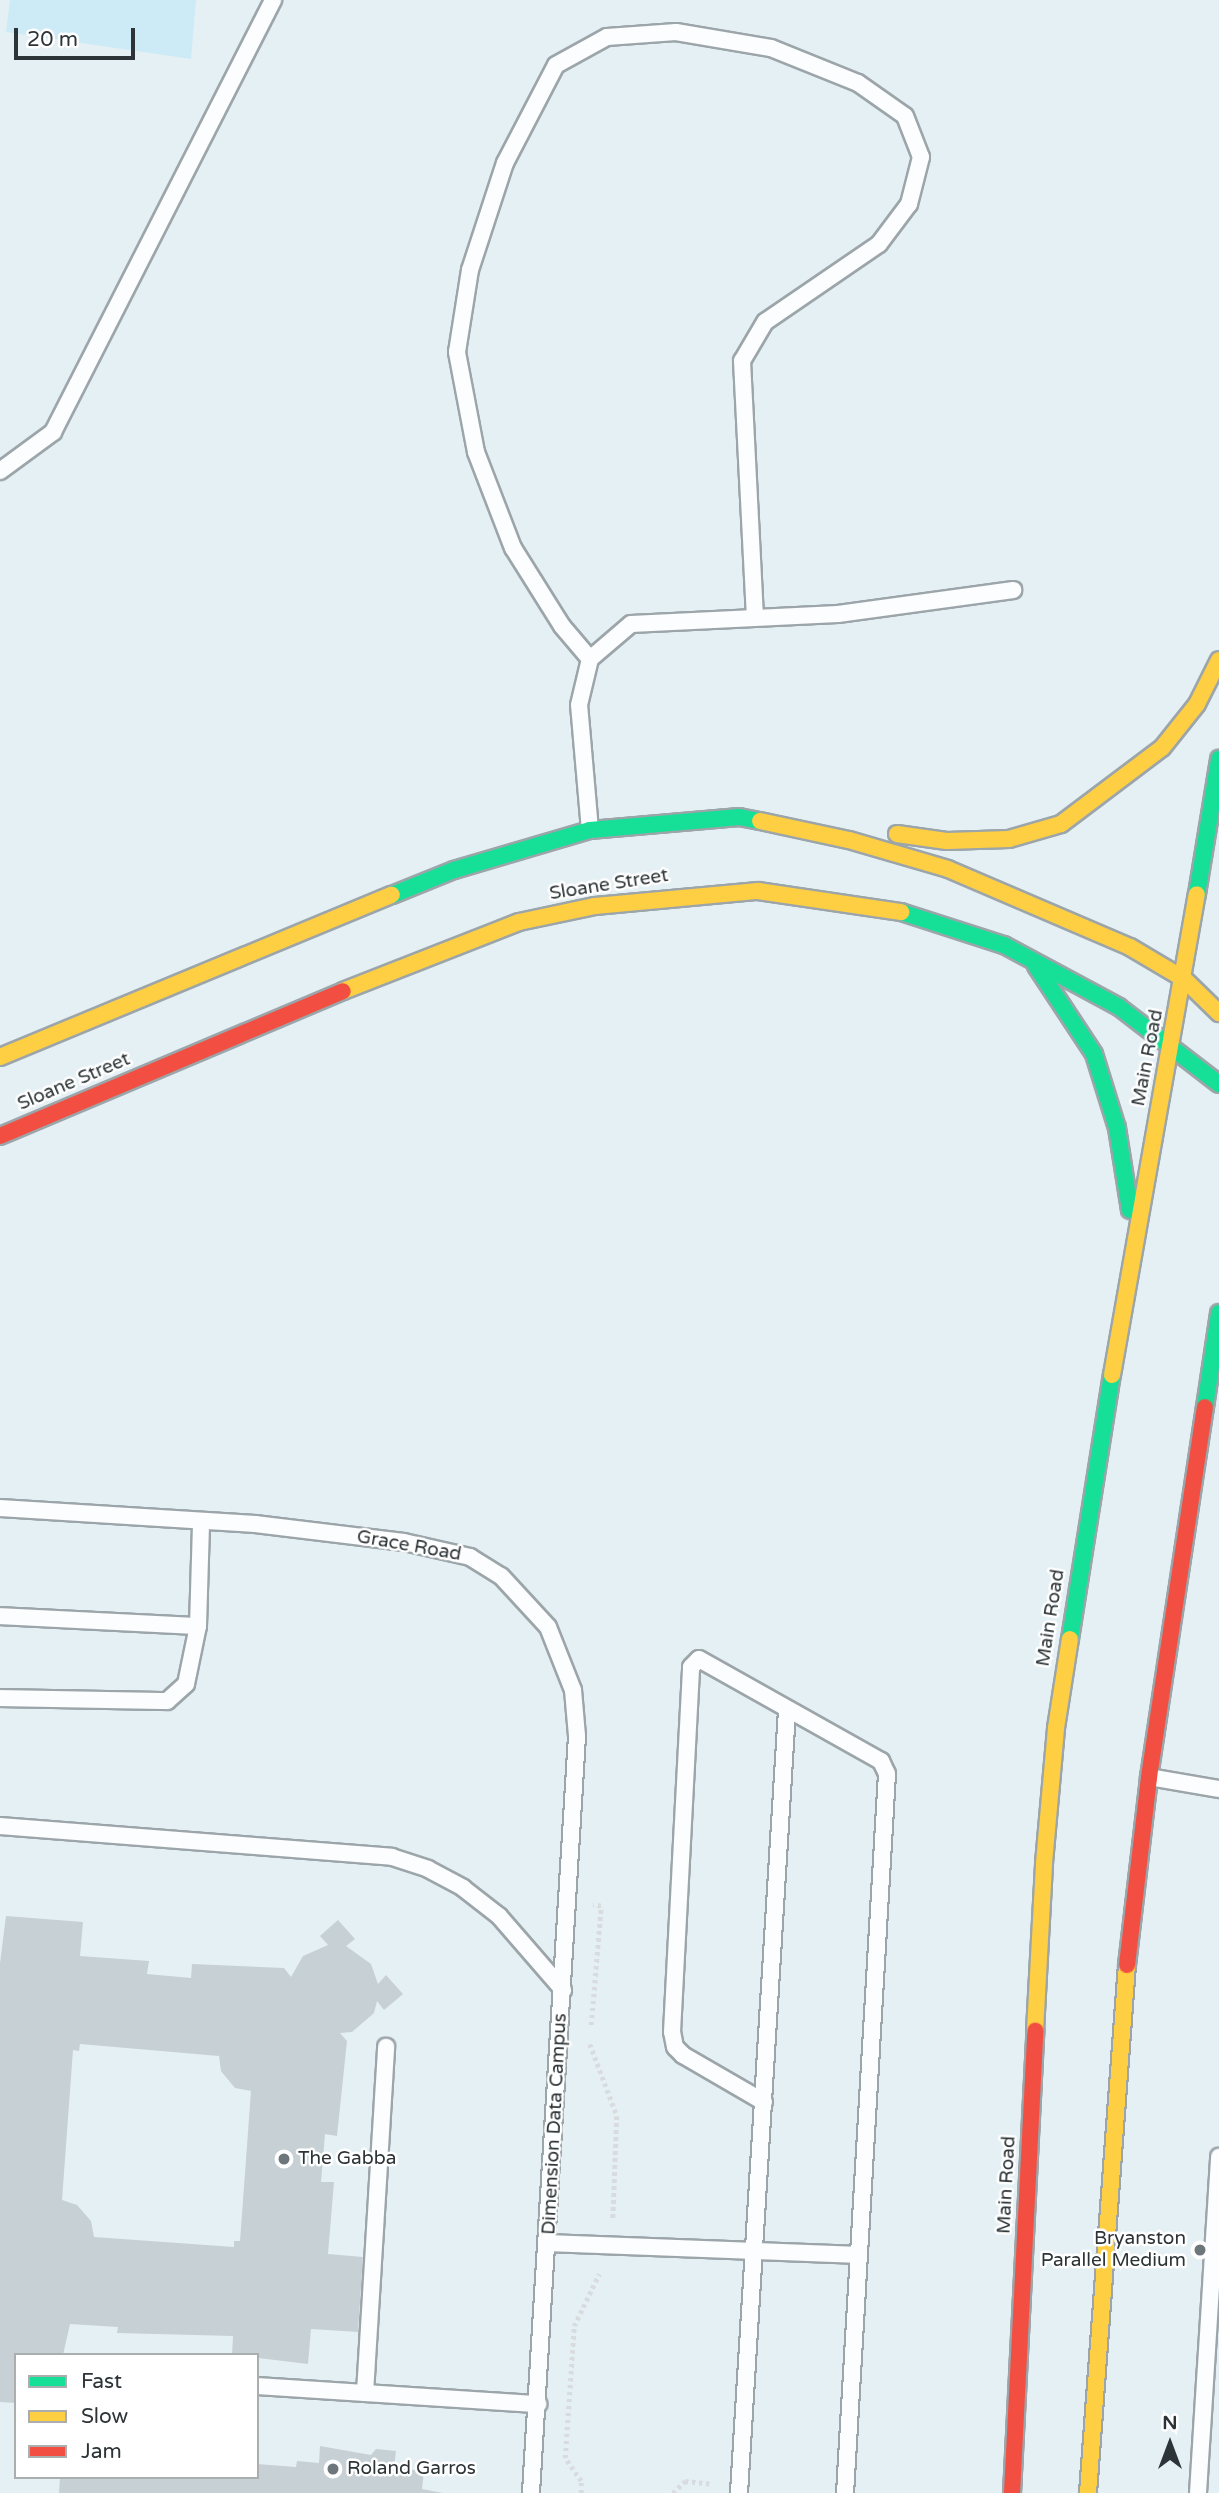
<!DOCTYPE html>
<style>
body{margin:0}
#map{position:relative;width:1219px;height:2493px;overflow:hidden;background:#e5f0f5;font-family:"Varela Round",sans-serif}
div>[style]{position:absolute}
.green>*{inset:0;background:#cdeaf7}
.building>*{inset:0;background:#c7d0d4}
.path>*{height:4.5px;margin-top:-2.25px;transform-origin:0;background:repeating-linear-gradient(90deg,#d9dcde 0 3.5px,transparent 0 7px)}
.roads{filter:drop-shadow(2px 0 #9ca5a9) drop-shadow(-2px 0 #9ca5a9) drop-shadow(0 2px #9ca5a9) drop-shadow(0 -2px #9ca5a9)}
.lane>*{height:16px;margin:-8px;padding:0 8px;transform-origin:8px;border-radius:8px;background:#fbfdfe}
.fast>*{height:16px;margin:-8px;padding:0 8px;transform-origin:8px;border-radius:8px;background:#16e098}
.slow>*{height:16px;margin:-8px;padding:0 8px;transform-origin:8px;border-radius:8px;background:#ffcf43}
.jam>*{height:16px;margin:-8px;padding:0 8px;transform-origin:8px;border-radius:8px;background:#f24e42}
.dots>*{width:19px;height:19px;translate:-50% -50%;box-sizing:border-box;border:4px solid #fff;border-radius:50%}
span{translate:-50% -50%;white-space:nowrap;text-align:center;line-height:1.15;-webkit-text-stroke:5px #fff;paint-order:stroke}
.street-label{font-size:19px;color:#2c3437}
.poi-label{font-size:19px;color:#2c3437}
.left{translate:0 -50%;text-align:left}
.right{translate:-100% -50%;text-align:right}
.legend{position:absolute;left:14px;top:2353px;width:245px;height:126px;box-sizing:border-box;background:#fff;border:2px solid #abaeaf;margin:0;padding:9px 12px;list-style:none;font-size:21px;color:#2c3437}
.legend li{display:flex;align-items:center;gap:14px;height:35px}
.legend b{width:35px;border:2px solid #abaeaf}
.north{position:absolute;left:1135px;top:2409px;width:70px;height:70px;-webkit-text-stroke:5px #fff;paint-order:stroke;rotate:0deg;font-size:19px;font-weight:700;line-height:28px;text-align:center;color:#2c3437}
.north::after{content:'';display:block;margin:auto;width:24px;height:32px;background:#2c3437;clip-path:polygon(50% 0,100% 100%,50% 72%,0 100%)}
.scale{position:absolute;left:14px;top:28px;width:121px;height:32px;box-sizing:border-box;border:4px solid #2c3437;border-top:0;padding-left:9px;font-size:21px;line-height:24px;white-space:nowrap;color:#2c3437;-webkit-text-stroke:5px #fff;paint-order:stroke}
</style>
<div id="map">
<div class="green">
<div style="clip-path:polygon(10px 0,196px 0,191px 59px,6px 32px)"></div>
</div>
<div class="building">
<div style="clip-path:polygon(evenodd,6px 1916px,83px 1922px,80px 1956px,149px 1961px,147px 1974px,191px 1978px,192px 1964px,284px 1968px,291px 1977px,303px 1956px,328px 1945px,320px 1936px,338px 1920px,355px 1939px,346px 1946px,371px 1964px,378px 1984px,386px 1975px,403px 1994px,384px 2010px,377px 2001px,374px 2013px,352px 2032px,340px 2033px,347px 2041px,337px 2136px,325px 2134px,321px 2182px,334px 2182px,328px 2254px,363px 2257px,358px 2332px,311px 2329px,308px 2364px,232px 2355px,233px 2336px,117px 2333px,118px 2327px,70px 2324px,63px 2355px,16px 2355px,16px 2403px,0 2402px,0 1963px,6px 1916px,80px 2044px,219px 2056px,221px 2071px,235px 2088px,251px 2091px,240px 2241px,234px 2241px,234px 2247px,94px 2237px,91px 2221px,77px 2205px,62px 2200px,73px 2050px,79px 2051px,80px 2044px)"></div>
<div style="clip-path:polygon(320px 2446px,371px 2455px,376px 2449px,396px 2451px,394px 2468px,424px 2471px,422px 2489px,443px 2493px,59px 2493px,60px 2477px,257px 2477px,257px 2464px,296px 2467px,297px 2461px,319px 2463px)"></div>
</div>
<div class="path">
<div style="left:591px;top:2025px;width:119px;rotate:-85.2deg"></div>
<div style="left:601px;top:1906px;width:8px;rotate:-173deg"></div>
<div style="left:590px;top:2044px;width:77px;rotate:69.4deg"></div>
<div style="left:617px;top:2116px;width:103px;rotate:92.2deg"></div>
<div style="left:581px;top:2493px;width:12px;rotate:-90deg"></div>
<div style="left:581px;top:2481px;width:28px;rotate:-125deg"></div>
<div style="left:565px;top:2458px;width:132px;rotate:-86.1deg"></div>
<div style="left:574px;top:2326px;width:58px;rotate:-64.3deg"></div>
<div style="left:673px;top:2493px;width:17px;rotate:-45deg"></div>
<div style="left:685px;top:2481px;width:28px;rotate:6deg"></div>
</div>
<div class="roads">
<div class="lane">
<div style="left:0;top:471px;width:66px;rotate:-36.3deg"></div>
<div style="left:53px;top:432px;width:485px;rotate:-63deg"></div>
<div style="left:590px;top:659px;width:43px;rotate:-130.3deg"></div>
<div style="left:562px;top:626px;width:92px;rotate:-122.1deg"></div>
<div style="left:513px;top:548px;width:103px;rotate:-111.1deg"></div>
<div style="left:476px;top:452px;width:102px;rotate:-100.8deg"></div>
<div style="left:457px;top:352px;width:83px;rotate:-81deg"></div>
<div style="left:470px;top:270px;width:113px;rotate:-71.9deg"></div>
<div style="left:505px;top:163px;width:110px;rotate:-62.5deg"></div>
<div style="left:556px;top:65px;width:58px;rotate:-28.8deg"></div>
<div style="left:607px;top:37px;width:69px;rotate:-4.1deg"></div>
<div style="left:676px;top:32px;width:96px;rotate:9.6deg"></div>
<div style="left:771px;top:48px;width:94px;rotate:21.9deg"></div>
<div style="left:858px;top:83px;width:57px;rotate:35.1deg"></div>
<div style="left:905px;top:116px;width:44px;rotate:68.7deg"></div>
<div style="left:921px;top:157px;width:49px;rotate:104.3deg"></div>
<div style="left:909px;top:204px;width:50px;rotate:126.9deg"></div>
<div style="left:879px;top:244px;width:138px;rotate:145.6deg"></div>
<div style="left:765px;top:322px;width:45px;rotate:120.5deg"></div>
<div style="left:742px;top:361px;width:256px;rotate:87.1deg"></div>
<div style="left:590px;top:830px;width:125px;rotate:-95deg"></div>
<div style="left:579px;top:705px;width:47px;rotate:-76.6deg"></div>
<div style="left:590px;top:659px;width:54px;rotate:-40.5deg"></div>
<div style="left:631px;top:624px;width:207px;rotate:-2.8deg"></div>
<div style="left:838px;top:614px;width:177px;rotate:-7.8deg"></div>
<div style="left:0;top:1508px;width:256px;rotate:3.6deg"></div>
<div style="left:255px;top:1524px;width:150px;rotate:6.9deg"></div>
<div style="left:404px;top:1542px;width:68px;rotate:12.8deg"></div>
<div style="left:470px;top:1557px;width:36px;rotate:32deg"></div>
<div style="left:501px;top:1576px;width:69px;rotate:47.3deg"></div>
<div style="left:548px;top:1627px;width:68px;rotate:68.4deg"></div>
<div style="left:573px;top:1690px;width:46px;rotate:85deg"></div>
<div style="left:577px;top:1736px;width:758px;rotate:93.48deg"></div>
<div style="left:0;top:1616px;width:198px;rotate:2.9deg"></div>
<div style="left:198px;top:1626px;width:59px;rotate:101.7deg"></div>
<div style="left:186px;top:1684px;width:25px;rotate:138deg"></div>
<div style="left:167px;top:1701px;width:167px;rotate:-179deg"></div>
<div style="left:198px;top:1626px;width:104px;rotate:-88.3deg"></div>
<div style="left:1149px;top:1777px;width:71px;rotate:9.7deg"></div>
<div style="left:0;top:1826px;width:393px;rotate:4.5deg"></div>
<div style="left:392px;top:1857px;width:38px;rotate:18deg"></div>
<div style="left:428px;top:1869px;width:40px;rotate:28deg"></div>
<div style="left:463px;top:1888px;width:46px;rotate:37.9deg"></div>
<div style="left:499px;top:1916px;width:98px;rotate:49.1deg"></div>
<div style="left:764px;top:2102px;width:94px;rotate:-149.9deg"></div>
<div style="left:683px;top:2055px;width:11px;rotate:-135deg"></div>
<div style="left:675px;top:2047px;width:15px;rotate:-101deg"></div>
<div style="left:672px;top:2032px;width:365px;rotate:-87deg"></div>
<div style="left:691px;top:1667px;width:11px;rotate:-45deg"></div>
<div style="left:699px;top:1659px;width:209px;rotate:29.3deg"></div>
<div style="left:881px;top:1761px;width:14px;rotate:65deg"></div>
<div style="left:887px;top:1774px;width:720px;rotate:93.34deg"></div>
<div style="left:548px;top:2243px;width:311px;rotate:2.2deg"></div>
<div style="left:257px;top:2386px;width:282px;rotate:3.7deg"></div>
<div style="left:365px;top:2393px;width:347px;rotate:-86.5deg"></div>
<div style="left:739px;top:2493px;width:784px;rotate:-86.49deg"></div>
<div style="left:1198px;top:2493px;width:337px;rotate:-86.4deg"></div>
</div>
<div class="fast">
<div style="left:1197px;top:894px;width:137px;rotate:-80.7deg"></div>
<div style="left:392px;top:895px;width:67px;rotate:-22deg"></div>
<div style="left:454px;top:870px;width:142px;rotate:-16.4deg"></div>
<div style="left:590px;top:830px;width:150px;rotate:-5deg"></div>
<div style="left:739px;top:817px;width:21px;rotate:11deg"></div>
<div style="left:901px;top:912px;width:108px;rotate:17.8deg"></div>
<div style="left:1004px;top:945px;width:131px;rotate:28.3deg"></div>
<div style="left:1119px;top:1007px;width:126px;rotate:37.6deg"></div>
<div style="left:1036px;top:966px;width:105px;rotate:56.6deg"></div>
<div style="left:1094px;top:1054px;width:77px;rotate:72.7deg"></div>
<div style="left:1117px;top:1128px;width:83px;rotate:81deg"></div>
<div style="left:1205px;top:1407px;width:95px;rotate:-81.5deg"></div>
<div style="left:1070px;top:1639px;width:267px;rotate:-81deg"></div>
</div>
<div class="slow">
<div style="left:760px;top:821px;width:91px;rotate:12.1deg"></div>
<div style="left:849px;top:840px;width:103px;rotate:16.3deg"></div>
<div style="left:948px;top:869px;width:198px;rotate:23.2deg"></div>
<div style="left:1130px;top:947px;width:63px;rotate:30.7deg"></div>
<div style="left:1184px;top:979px;width:49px;rotate:44.2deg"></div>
<div style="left:897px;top:834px;width:50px;rotate:8deg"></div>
<div style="left:947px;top:841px;width:62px;rotate:-1.8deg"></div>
<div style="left:1009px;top:839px;width:54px;rotate:-16.1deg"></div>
<div style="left:1061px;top:824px;width:126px;rotate:-37deg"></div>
<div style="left:1162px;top:748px;width:56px;rotate:-51.5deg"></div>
<div style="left:1197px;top:704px;width:49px;rotate:-63.4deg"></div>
<div style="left:343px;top:991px;width:189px;rotate:-21.4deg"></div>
<div style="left:519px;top:922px;width:78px;rotate:-11.9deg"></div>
<div style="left:595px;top:906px;width:164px;rotate:-5.3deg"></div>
<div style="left:758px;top:891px;width:145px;rotate:8.4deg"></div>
<div style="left:0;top:1057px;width:424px;rotate:-22.5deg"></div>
<div style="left:1112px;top:1375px;width:488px;rotate:-80deg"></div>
<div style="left:1035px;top:2031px;width:168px;rotate:-86.9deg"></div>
<div style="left:1044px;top:1863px;width:136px;rotate:-84.9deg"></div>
<div style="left:1056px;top:1728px;width:90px;rotate:-81.1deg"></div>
<div style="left:1088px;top:2493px;width:529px;rotate:-85.78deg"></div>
</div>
<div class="jam">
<div style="left:0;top:1136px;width:372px;rotate:-22.9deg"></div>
<div style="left:1127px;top:1965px;width:189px;rotate:-83.3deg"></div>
<div style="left:1149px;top:1777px;width:374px;rotate:-81.4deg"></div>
<div style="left:1012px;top:2493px;width:463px;rotate:-87.1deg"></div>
</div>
</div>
<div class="dots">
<div style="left:284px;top:2159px;background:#6d767a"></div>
<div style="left:1200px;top:2250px;background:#6d767a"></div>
<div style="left:333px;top:2469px;background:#6d767a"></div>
</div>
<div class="street-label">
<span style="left:609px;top:885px;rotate:-9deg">Sloane Street</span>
<span style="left:1148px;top:1058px;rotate:-79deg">Main Road</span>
<span style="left:74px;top:1082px;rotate:-23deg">Sloane Street</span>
<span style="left:409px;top:1546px;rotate:10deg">Grace Road</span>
<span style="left:1051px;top:1618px;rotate:-81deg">Main Road</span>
<span style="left:555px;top:2124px;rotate:-87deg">Dimension Data Campus</span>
<span style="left:1007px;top:2185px;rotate:-87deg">Main Road</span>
</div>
<div class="poi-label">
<span class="left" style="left:298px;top:2159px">The Gabba</span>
<span class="right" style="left:1186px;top:2250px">Bryanston<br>Parallel Medium</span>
<span class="left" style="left:347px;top:2469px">Roland Garros</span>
</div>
<ul class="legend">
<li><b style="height:9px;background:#16e098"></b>Fast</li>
<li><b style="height:9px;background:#ffcf43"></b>Slow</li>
<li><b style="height:9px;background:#f24e42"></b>Jam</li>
</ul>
<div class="north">N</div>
<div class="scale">20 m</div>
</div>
